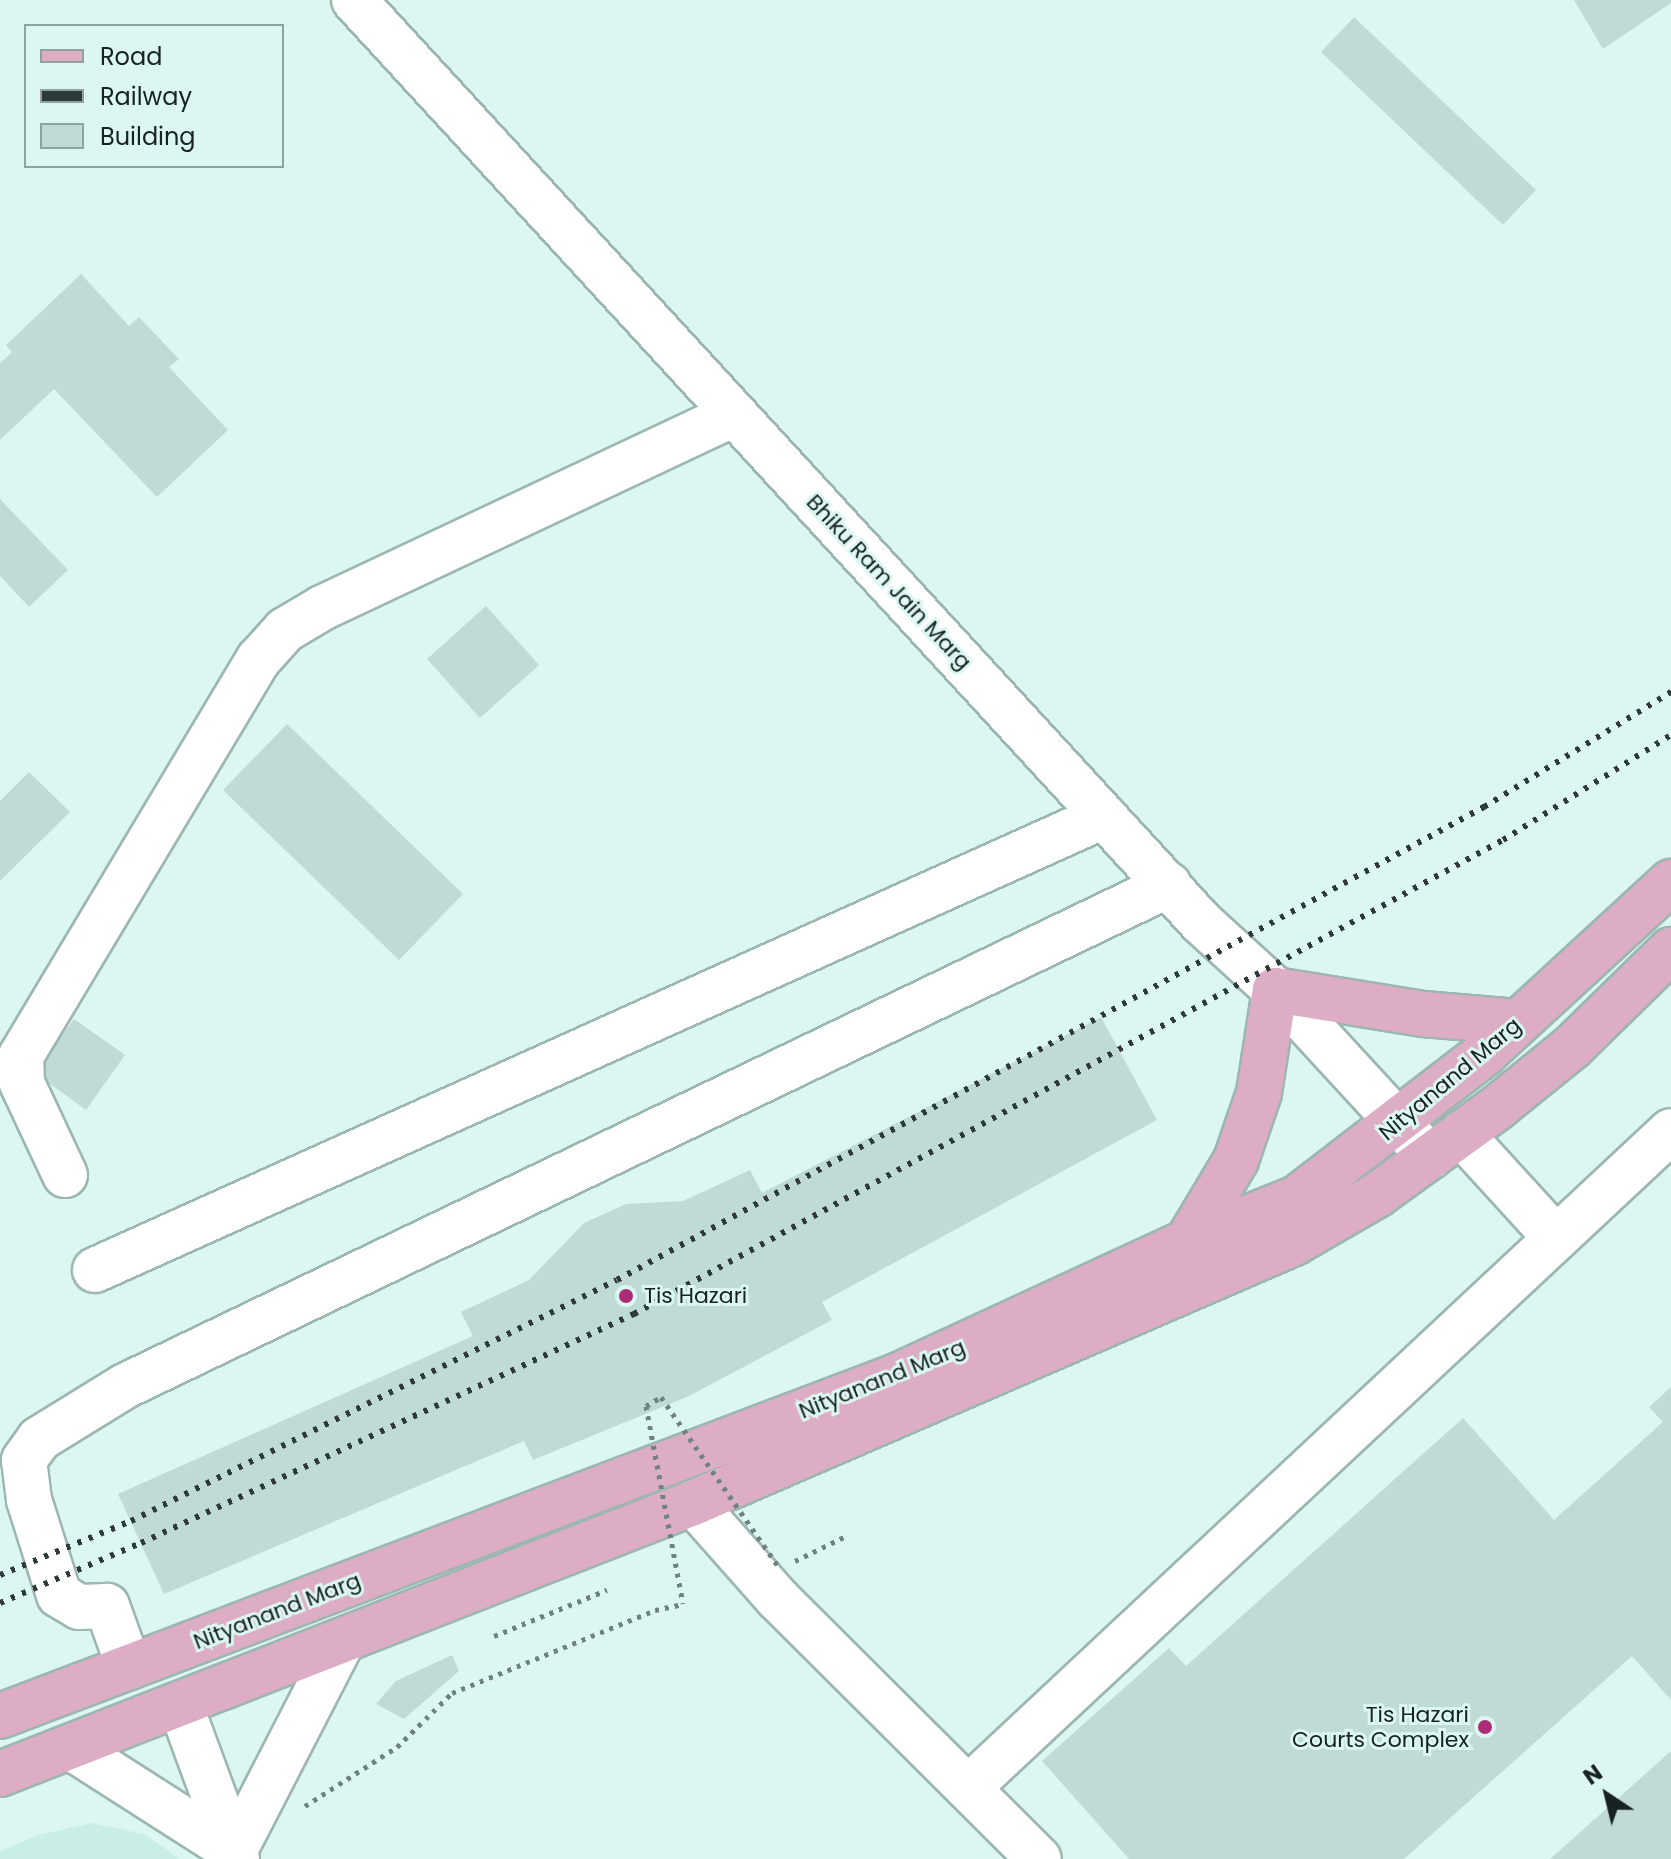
<!DOCTYPE html>
<style>
body{margin:0}
#map{position:relative;width:1671px;height:1859px;overflow:hidden;background:#dcf7f2;font-family:Poppins,sans-serif}
div>[style]{position:absolute}
.built>*{inset:0;background:#c9eee7}
.building>*{inset:0;background:#c0dbd5}
.path>*{height:5px;margin-top:-2.5px;transform-origin:0;background:repeating-linear-gradient(90deg,#70827f 0 4px,transparent 0 10px)}
.roads{filter:drop-shadow(2px 0 #9cb6b1) drop-shadow(-2px 0 #9cb6b1) drop-shadow(0 2px #9cb6b1) drop-shadow(0 -2px #9cb6b1)}
.minor>*{height:44px;margin:-22px;padding:0 22px;transform-origin:22px;border-radius:22px;background:#fff}
.major>*{height:44px;margin:-22px;padding:0 22px;transform-origin:22px;border-radius:22px;background:#ddacc5}
.rail>*{height:6px;margin-top:-3px;transform-origin:0;background:repeating-linear-gradient(90deg,#2e3a37 0 4px,transparent 0 12px)}
.path-bridge>*{height:5px;margin-top:-2.5px;transform-origin:0;background:repeating-linear-gradient(90deg,#70827f 0 4px,transparent 0 10px)}
.dots>*{width:22px;height:22px;translate:-50% -50%;box-sizing:border-box;border:4px solid #dcf7f2;border-radius:50%}
span{translate:-50% -50%;white-space:nowrap;text-align:center;line-height:1.15;-webkit-text-stroke:6px #dcf7f2;paint-order:stroke}
.street-label{font-size:22px;color:#182220}
.poi-label{font-size:22px;color:#182220}
.left{translate:0 -50%;text-align:left}
.right{translate:-100% -50%;text-align:right}
.legend{position:absolute;left:24px;top:24px;width:260px;height:144px;box-sizing:border-box;background:#dcf7f2;border:2px solid #8ea29e;margin:0;padding:10px 14px;list-style:none;font-size:24px;color:#182220}
.legend li{display:flex;align-items:center;gap:16px;height:40px}
.legend b{width:40px;border:2px solid #8ea29e}
.north{position:absolute;left:1567px;top:1755px;width:80px;height:80px;-webkit-text-stroke:6px #dcf7f2;paint-order:stroke;rotate:325deg;font-size:22px;font-weight:700;line-height:32px;text-align:center;color:#182220}
.north::after{content:'';display:block;margin:auto;width:28px;height:36px;background:#182220;clip-path:polygon(50% 0,100% 100%,50% 72%,0 100%)}
</style>
<div id="map">
<div class="built">
<div style="clip-path:polygon(92px 1823px,144px 1834px,180px 1859px,0 1859px,0 1851px,39px 1835px)"></div>
</div>
<div class="building">
<div style="clip-path:polygon(1574px 0,1671px 0,1671px 3px,1603px 49px)"></div>
<div style="clip-path:polygon(1354px 17px,1536px 190px,1503px 225px,1321px 52px)"></div>
<div style="clip-path:polygon(81px 274px,129px 326px,139px 317px,179px 359px,169px 367px,228px 430px,157px 497px,54px 389px,0 440px,0 363px,12px 352px,6px 345px)"></div>
<div style="clip-path:polygon(0 499px,68px 570px,29px 607px,0 576px)"></div>
<div style="clip-path:polygon(486px 606px,539px 665px,480px 718px,427px 659px)"></div>
<div style="clip-path:polygon(287px 724px,463px 894px,399px 960px,223px 790px)"></div>
<div style="clip-path:polygon(29px 772px,70px 812px,0 881px,0 801px)"></div>
<div style="clip-path:polygon(1101px 1017px,1157px 1120px,822px 1302px,832px 1320px,689px 1396px,533px 1460px,524px 1441px,164px 1594px,118px 1494px,473px 1336px,461px 1312px,529px 1280px,584px 1223px,626px 1204px,683px 1201px,750px 1170px,762px 1193px)"></div>
<div style="clip-path:polygon(74px 1019px,125px 1055px,86px 1110px,35px 1073px)"></div>
<div style="clip-path:polygon(1671px 1387px,1671px 1700px,1632px 1656px,1404px 1859px,1129px 1859px,1042px 1761px,1169px 1648px,1186px 1666px,1463px 1418px,1554px 1520px,1663px 1422px,1649px 1407px)"></div>
<div style="clip-path:polygon(452px 1655px,459px 1671px,404px 1719px,376px 1704px,396px 1681px)"></div>
<div style="clip-path:polygon(1671px 1751px,1671px 1859px,1550px 1859px)"></div>
</div>
<div class="path">
<div style="left:646px;top:1406px;width:17px;rotate:-31deg"></div>
<div style="left:795px;top:1561px;width:55px;rotate:-26.1deg"></div>
<div style="left:494px;top:1636px;width:122px;rotate:-22.2deg"></div>
<div style="left:305px;top:1806px;width:109px;rotate:-32.7deg"></div>
<div style="left:397px;top:1747px;width:77px;rotate:-44.5deg"></div>
<div style="left:452px;top:1693px;width:219px;rotate:-22.2deg"></div>
<div style="left:655px;top:1610px;width:29px;rotate:-12deg"></div>
</div>
<div class="roads">
<div class="minor">
<div style="left:354px;top:0;width:1252px;rotate:47.43deg"></div>
<div style="left:1201px;top:922px;width:108px;rotate:42.4deg"></div>
<div style="left:1281px;top:995px;width:220px;rotate:47.4deg"></div>
<div style="left:1461px;top:1134px;width:141px;rotate:47.6deg"></div>
<div style="left:65px;top:1175px;width:102px;rotate:-115.1deg"></div>
<div style="left:22px;top:1083px;width:27px;rotate:-92deg"></div>
<div style="left:21px;top:1056px;width:463px;rotate:-59.1deg"></div>
<div style="left:259px;top:659px;width:39px;rotate:-48deg"></div>
<div style="left:285px;top:630px;width:43px;rotate:-30.7deg"></div>
<div style="left:322px;top:608px;width:455px;rotate:-25.2deg"></div>
<div style="left:95px;top:1270px;width:1106px;rotate:-24.23deg"></div>
<div style="left:693px;top:1503px;width:128px;rotate:48.5deg"></div>
<div style="left:778px;top:1599px;width:368px;rotate:44.9deg"></div>
<div style="left:129px;top:1667px;width:65px;rotate:-109.8deg"></div>
<div style="left:107px;top:1606px;width:28px;rotate:178deg"></div>
<div style="left:79px;top:1607px;width:23px;rotate:-149deg"></div>
<div style="left:59px;top:1595px;width:100px;rotate:-107.5deg"></div>
<div style="left:29px;top:1500px;width:40px;rotate:-97.1deg"></div>
<div style="left:24px;top:1460px;width:26px;rotate:-54deg"></div>
<div style="left:39px;top:1439px;width:101px;rotate:-31.6deg"></div>
<div style="left:125px;top:1386px;width:1158px;rotate:-25.64deg"></div>
<div style="left:181px;top:1707px;width:162px;rotate:69.8deg"></div>
<div style="left:70px;top:1747px;width:195px;rotate:32.6deg"></div>
<div style="left:968px;top:1788px;width:962px;rotate:-43.06deg"></div>
<div style="left:234px;top:1852px;width:238px;rotate:-62.8deg"></div>
</div>
<div class="major">
<div style="left:1187px;top:1242px;width:96px;rotate:-59.1deg"></div>
<div style="left:1236px;top:1160px;width:71px;rotate:-71.1deg"></div>
<div style="left:1259px;top:1093px;width:104px;rotate:-81.2deg"></div>
<div style="left:1275px;top:990px;width:150px;rotate:9.2deg"></div>
<div style="left:1423px;top:1014px;width:95px;rotate:4.8deg"></div>
<div style="left:0;top:1716px;width:961px;rotate:-20.77deg"></div>
<div style="left:899px;top:1375px;width:317px;rotate:-24.8deg"></div>
<div style="left:1187px;top:1242px;width:118px;rotate:-21.8deg"></div>
<div style="left:1297px;top:1198px;width:237px;rotate:-37.6deg"></div>
<div style="left:1485px;top:1053px;width:253px;rotate:-42.6deg"></div>
<div style="left:0;top:1774px;width:744px;rotate:-21.36deg"></div>
<div style="left:693px;top:1503px;width:655px;rotate:-23.39deg"></div>
<div style="left:1294px;top:1243px;width:96px;rotate:-30deg"></div>
<div style="left:1377px;top:1195px;width:150px;rotate:-36deg"></div>
<div style="left:1498px;top:1107px;width:95px;rotate:-39deg"></div>
<div style="left:1572px;top:1047px;width:139px;rotate:-44.4deg"></div>
</div>
</div>
<div class="rail">
<div style="left:0;top:1575px;width:142px;rotate:-22.4deg"></div>
<div style="left:131px;top:1521px;width:542px;rotate:-26.38deg"></div>
<div style="left:617px;top:1280px;width:988px;rotate:-28.62deg"></div>
<div style="left:1484px;top:807px;width:220px;rotate:-31.6deg"></div>
<div style="left:0;top:1603px;width:153px;rotate:-23.1deg"></div>
<div style="left:141px;top:1543px;width:544px;rotate:-24.92deg"></div>
<div style="left:634px;top:1314px;width:990px;rotate:-28.61deg"></div>
<div style="left:1503px;top:840px;width:198px;rotate:-32deg"></div>
</div>
<div class="path-bridge">
<div style="left:661px;top:1397px;width:209px;rotate:55.3deg"></div>
<div style="left:646px;top:1406px;width:201px;rotate:79.4deg"></div>
</div>
<div class="dots">
<div style="left:626px;top:1296px;background:#ad2c78"></div>
<div style="left:1485px;top:1727px;background:#ad2c78"></div>
</div>
<div class="street-label">
<span style="left:889px;top:582px;rotate:47deg">Bhiku Ram Jain Marg</span>
<span style="left:1450px;top:1079px;rotate:-40deg">Nityanand Marg</span>
<span style="left:882px;top:1379px;rotate:-22deg">Nityanand Marg</span>
<span style="left:277px;top:1611px;rotate:-21deg">Nityanand Marg</span>
</div>
<div class="poi-label">
<span class="left" style="left:644px;top:1296px">Tis Hazari</span>
<span class="right" style="left:1469px;top:1727px">Tis Hazari<br>Courts Complex</span>
</div>
<ul class="legend">
<li><b style="height:10px;background:#ddacc5"></b>Road</li>
<li><b style="height:10px;background:#2e3a37"></b>Railway</li>
<li><b style="height:22px;background:#c0dbd5"></b>Building</li>
</ul>
<div class="north">N</div>
</div>
